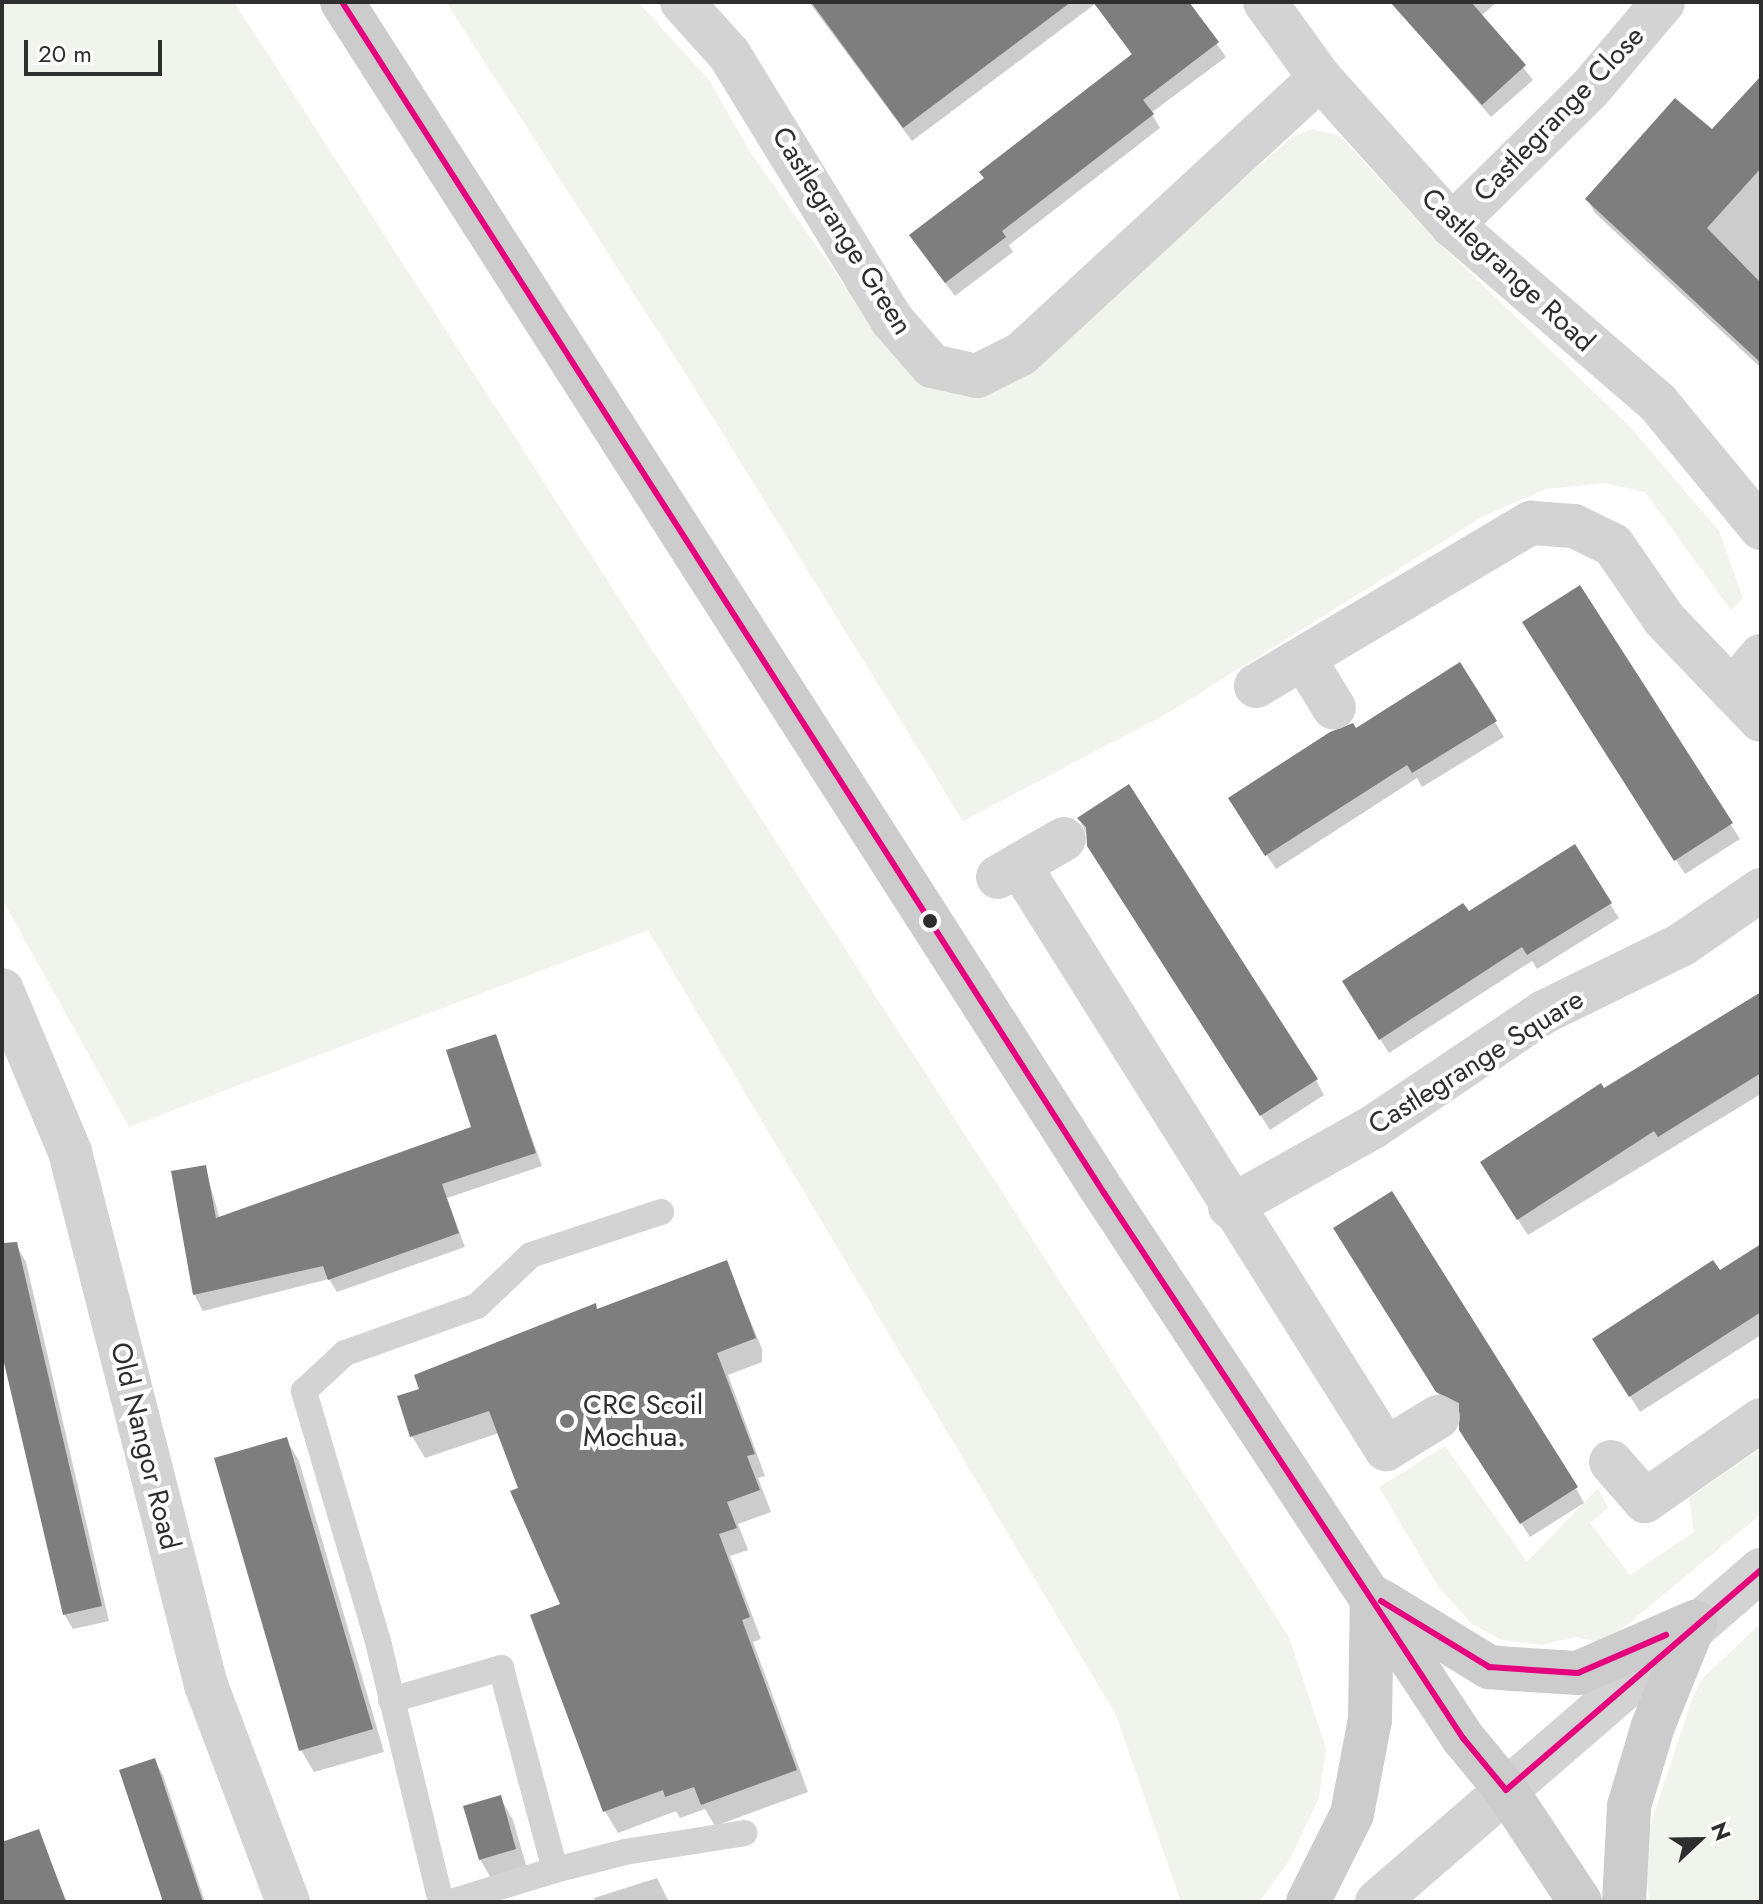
<!DOCTYPE html>
<style>
body{margin:0}
#map{position:relative;width:1763px;height:1904px;overflow:hidden;background:#fff;font-family:Jost,sans-serif}
div>[style]{position:absolute}
.green>*{inset:0;background:#f1f4ec}
.shadow>*{inset:0;background:#0003}
.building>*{inset:0;background:#7e7e7e}
.service>*{height:26px;margin:-13px;padding:0 13px;transform-origin:13px;border-radius:13px;background:#d3d3d3}
.minor>*{height:44px;margin:-22px;padding:0 22px;transform-origin:22px;border-radius:22px;background:#d3d3d3}
.tertiary>*{height:44px;margin:-22px;padding:0 22px;transform-origin:22px;border-radius:22px;background:#d3d3d3}
.secondary>*{height:44px;margin:-22px;padding:0 22px;transform-origin:22px;border-radius:22px;background:#ccc}
.bus-1>*{height:6px;margin:-3px;padding:0 3px;transform-origin:3px;border-radius:3px;background:#e5007d}
.dots>*{width:22px;height:22px;translate:-50% -50%;box-sizing:border-box;border:4px solid #fff;border-radius:50%}
span{translate:-50% -50%;white-space:nowrap;text-align:center;line-height:1.15;-webkit-text-stroke:8px #fff;paint-order:stroke}
.street-label{font-size:28px;color:#2e2e2e}
.poi-label{font-size:28px;color:#2e2e2e}
.left{translate:0 -50%;text-align:left}
.frame{position:absolute;inset:0;border:4px solid #2e2e2e;pointer-events:none}
.north{position:absolute;left:1659px;top:1800px;width:80px;height:80px;-webkit-text-stroke:6px #fff;paint-order:stroke;rotate:68deg;font-size:22px;font-weight:700;line-height:32px;text-align:center;color:#2e2e2e}
.north::after{content:'';display:block;margin:auto;width:28px;height:36px;background:#2e2e2e;clip-path:polygon(50% 0,100% 100%,50% 72%,0 100%)}
.scale{position:absolute;left:24px;top:40px;width:138px;height:36px;box-sizing:border-box;border:4px solid #2e2e2e;border-top:0;padding-left:10px;font-size:24px;line-height:28px;white-space:nowrap;color:#2e2e2e;-webkit-text-stroke:6px #fff;paint-order:stroke}
</style>
<div id="map">
<div class="green">
<div style="clip-path:polygon(2px 2px,234px 2px,1288px 1635px,1326px 1748px,1319px 1798px,1289px 1861px,1259px 1902px,1181px 1902px,1116px 1715px,648px 930px,129px 1127px,2px 899px)"></div>
<div style="clip-path:polygon(446px 2px,638px 2px,709px 80px,750px 152px,876px 330px,1025px 368px,1291px 138px,1311px 129px,1340px 136px,1432px 236px,1631px 428px,1719px 531px,1743px 598px,1731px 610px,1645px 492px,1605px 483px,1546px 489px,1482px 517px,1168px 713px,963px 821px,692px 384px)"></div>
<div style="clip-path:polygon(1445px 1446px,1527px 1562px,1598px 1488px,1608px 1508px,1590px 1523px,1630px 1575px,1694px 1532px,1689px 1498px,1761px 1448px,1761px 1514px,1605px 1643px,1575px 1637px,1542px 1645px,1502px 1640px,1472px 1624px,1439px 1588px,1379px 1487px)"></div>
<div style="clip-path:polygon(1761px 1623px,1761px 1902px,1649px 1902px,1644px 1844px,1690px 1705px,1701px 1680px)"></div>
</div>
<div class="shadow">
<div style="clip-path:polygon(809px 2px,1187px 2px,1226px 57px,1151px 113px,1160px 128px,1009px 245px,1013px 252px,955px 296px,920px 249px,986px 179px,1133px 56px,1095px 4px,912px 141px)"></div>
<div style="clip-path:polygon(1391px 2px,1497px 2px,1482px 15px,1533px 80px,1491px 117px)"></div>
<div style="clip-path:polygon(1761px 78px,1761px 368px,1595px 213px,1587px 199px,1712px 132px)"></div>
<div style="clip-path:polygon(1579px 588px,1740px 839px,1685px 874px,1533px 637px)"></div>
<div style="clip-path:polygon(1495px 722px,1504px 737px,1422px 787px,1417px 778px,1276px 869px,1239px 813px,1355px 730px)"></div>
<div style="clip-path:polygon(1079px 818px,1316px 1080px,1324px 1095px,1270px 1130px,1099px 861px)"></div>
<div style="clip-path:polygon(1610px 904px,1619px 918px,1537px 969px,1532px 961px,1389px 1053px,1353px 997px,1468px 914px)"></div>
<div style="clip-path:polygon(1761px 994px,1761px 1094px,1528px 1235px,1491px 1178px)"></div>
<div style="clip-path:polygon(495px 1036px,542px 1166px,447px 1198px,465px 1247px,337px 1292px,329px 1279px,203px 1311px,196px 1298px,174px 1173px,205px 1167px,220px 1219px,474px 1128px)"></div>
<div style="clip-path:polygon(1344px 1244px,1576px 1488px,1584px 1503px,1530px 1537px,1471px 1445px,1461px 1414px,1447px 1407px)"></div>
<div style="clip-path:polygon(17px 1247px,26px 1262px,109px 1621px,73px 1629px,64px 1614px,2px 1346px,2px 1251px)"></div>
<div style="clip-path:polygon(1761px 1247px,1761px 1335px,1640px 1412px,1604px 1356px)"></div>
<div style="clip-path:polygon(726px 1262px,762px 1349px,762px 1362px,728px 1375px,765px 1476px,758px 1478px,771px 1512px,738px 1524px,748px 1550px,730px 1556px,761px 1639px,753px 1642px,808px 1792px,715px 1826px,705px 1809px,680px 1818px,676px 1811px,618px 1833px,605px 1811px,563px 1605px,499px 1433px,425px 1458px,412px 1436px,422px 1390px,595px 1305px,598px 1311px)"></div>
<div style="clip-path:polygon(286px 1439px,299px 1461px,384px 1752px,314px 1772px,301px 1750px)"></div>
<div style="clip-path:polygon(154px 1760px,163px 1775px,205px 1902px,164px 1902px)"></div>
<div style="clip-path:polygon(500px 1797px,513px 1820px,528px 1872px,493px 1882px,480px 1859px)"></div>
<div style="clip-path:polygon(38px 1831px,67px 1902px,2px 1902px,2px 1845px)"></div>
<div style="clip-path:polygon(657px 1878px,669px 1902px,595px 1902px,594px 1898px)"></div>
</div>
<div class="building">
<div style="clip-path:polygon(811px 2px,1071px 2px,903px 128px)"></div>
<div style="clip-path:polygon(1093px 2px,1189px 2px,1219px 42px,1143px 100px,1154px 114px,1002px 231px,1006px 237px,945px 283px,909px 235px,984px 178px,979px 172px,1132px 54px)"></div>
<div style="clip-path:polygon(1390px 2px,1471px 2px,1526px 65px,1482px 105px)"></div>
<div style="clip-path:polygon(1761px 76px,1761px 168px,1707px 228px,1761px 283px,1761px 363px,1585px 199px,1675px 98px,1712px 129px)"></div>
<div style="clip-path:polygon(1580px 585px,1733px 823px,1674px 861px,1522px 622px)"></div>
<div style="clip-path:polygon(1460px 662px,1497px 721px,1412px 773px,1407px 765px,1265px 856px,1228px 798px,1330px 732px,1353px 723px,1356px 728px)"></div>
<div style="clip-path:polygon(1129px 784px,1318px 1079px,1260px 1116px,1087px 846px,1086px 827px,1077px 818px)"></div>
<div style="clip-path:polygon(1575px 844px,1612px 903px,1527px 955px,1522px 947px,1379px 1040px,1342px 981px,1463px 903px,1469px 911px)"></div>
<div style="clip-path:polygon(1761px 992px,1761px 1073px,1658px 1137px,1654px 1131px,1517px 1220px,1480px 1162px,1601px 1083px,1604px 1088px)"></div>
<div style="clip-path:polygon(496px 1034px,536px 1153px,442px 1184px,459px 1233px,328px 1280px,323px 1266px,193px 1295px,171px 1171px,206px 1165px,216px 1218px,471px 1127px,446px 1050px)"></div>
<div style="clip-path:polygon(1392px 1191px,1578px 1487px,1520px 1524px,1459px 1430px,1459px 1403px,1436px 1392px,1333px 1228px)"></div>
<div style="clip-path:polygon(17px 1242px,102px 1606px,63px 1615px,2px 1354px,2px 1243px)"></div>
<div style="clip-path:polygon(1761px 1244px,1761px 1312px,1629px 1397px,1592px 1339px,1713px 1260px,1720px 1270px)"></div>
<div style="clip-path:polygon(727px 1260px,756px 1338px,717px 1353px,755px 1454px,747px 1456px,760px 1490px,727px 1502px,737px 1528px,719px 1534px,750px 1617px,742px 1620px,797px 1770px,701px 1805px,694px 1787px,665px 1797px,663px 1790px,603px 1812px,530px 1615px,560px 1604px,510px 1491px,518px 1488px,489px 1411px,410px 1437px,397px 1396px,419px 1389px,414px 1375px,596px 1303px,597px 1309px)"></div>
<div style="clip-path:polygon(287px 1437px,373px 1729px,299px 1751px,214px 1458px)"></div>
<div style="clip-path:polygon(155px 1758px,203px 1902px,163px 1902px,119px 1770px)"></div>
<div style="clip-path:polygon(501px 1795px,516px 1849px,479px 1860px,463px 1806px)"></div>
<div style="clip-path:polygon(39px 1829px,66px 1902px,2px 1902px,2px 1842px)"></div>
</div>
<div class="service">
<div style="left:391px;top:1700px;width:115px;rotate:-16.2deg"></div>
<div style="left:501px;top:1668px;width:209px;rotate:75deg"></div>
<div style="left:555px;top:1870px;width:109px;rotate:162.9deg"></div>
<div style="left:555px;top:1870px;width:72px;rotate:-14.4deg"></div>
<div style="left:625px;top:1852px;width:121px;rotate:-9deg"></div>
<div style="left:441px;top:1902px;width:264px;rotate:-103.6deg"></div>
<div style="left:379px;top:1645px;width:265px;rotate:-106.5deg"></div>
<div style="left:304px;top:1391px;width:56px;rotate:-42.8deg"></div>
<div style="left:345px;top:1353px;width:140px;rotate:-19.6deg"></div>
<div style="left:477px;top:1306px;width:74px;rotate:-43.4deg"></div>
<div style="left:531px;top:1255px;width:137px;rotate:-18.3deg"></div>
</div>
<div class="minor">
<div style="left:682px;top:2px;width:70px;rotate:47.9deg"></div>
<div style="left:729px;top:54px;width:312px;rotate:58.5deg"></div>
<div style="left:892px;top:320px;width:61px;rotate:49deg"></div>
<div style="left:932px;top:366px;width:46px;rotate:12.5deg"></div>
<div style="left:977px;top:376px;width:49px;rotate:-26.6deg"></div>
<div style="left:1021px;top:354px;width:407px;rotate:-42.7deg"></div>
<div style="left:1265px;top:2px;width:94px;rotate:54.1deg"></div>
<div style="left:1320px;top:78px;width:198px;rotate:48.1deg"></div>
<div style="left:1452px;top:225px;width:272px;rotate:40.8deg"></div>
<div style="left:1658px;top:403px;width:162px;rotate:50.5deg"></div>
<div style="left:1452px;top:225px;width:192px;rotate:-44.6deg"></div>
<div style="left:1589px;top:90px;width:115px;rotate:-49.9deg"></div>
<div style="left:1304px;top:659px;width:57px;rotate:58.5deg"></div>
<div style="left:1256px;top:686px;width:320px;rotate:-30.7deg"></div>
<div style="left:1531px;top:523px;width:43px;rotate:4deg"></div>
<div style="left:1574px;top:526px;width:43px;rotate:26deg"></div>
<div style="left:1613px;top:545px;width:90px;rotate:55.4deg"></div>
<div style="left:1664px;top:619px;width:140px;rotate:46.2deg"></div>
<div style="left:1732px;top:690px;width:45px;rotate:-49.5deg"></div>
<div style="left:1019px;top:865px;width:690px;rotate:57.85deg"></div>
<div style="left:1386px;top:1449px;width:61px;rotate:-31.6deg"></div>
<div style="left:998px;top:877px;width:76px;rotate:-29.9deg"></div>
<div style="left:2px;top:990px;width:176px;rotate:67.2deg"></div>
<div style="left:70px;top:1152px;width:550px;rotate:75.69deg"></div>
<div style="left:206px;top:1685px;width:232px;rotate:69.3deg"></div>
<div style="left:1230px;top:1207px;width:164px;rotate:-29.2deg"></div>
<div style="left:1373px;top:1127px;width:206px;rotate:-33.9deg"></div>
<div style="left:1544px;top:1012px;width:153px;rotate:-26.1deg"></div>
<div style="left:1681px;top:945px;width:97px;rotate:-34.5deg"></div>
<div style="left:1611px;top:1462px;width:52px;rotate:48.9deg"></div>
<div style="left:1645px;top:1501px;width:141px;rotate:-34.9deg"></div>
</div>
<div class="tertiary">
<div style="left:1377px;top:1902px;width:508px;rotate:-40.85deg"></div>
</div>
<div class="secondary">
<div style="left:342px;top:2px;width:1414px;rotate:57.39deg"></div>
<div style="left:1104px;top:1193px;width:653px;rotate:56.63deg"></div>
<div style="left:1463px;top:1738px;width:67px;rotate:50.4deg"></div>
<div style="left:1506px;top:1790px;width:134px;rotate:56.5deg"></div>
<div style="left:1381px;top:1601px;width:127px;rotate:31.4deg"></div>
<div style="left:1489px;top:1667px;width:24px;rotate:5deg"></div>
<div style="left:1513px;top:1669px;width:65px;rotate:3.5deg"></div>
<div style="left:1578px;top:1673px;width:128px;rotate:-23.6deg"></div>
<div style="left:1308px;top:1902px;width:98px;rotate:-63.4deg"></div>
<div style="left:1352px;top:1814px;width:96px;rotate:-79.2deg"></div>
<div style="left:1370px;top:1720px;width:124px;rotate:-89.1deg"></div>
<div style="left:1624px;top:1902px;width:96px;rotate:-87deg"></div>
<div style="left:1629px;top:1806px;width:84px;rotate:-73.3deg"></div>
<div style="left:1653px;top:1726px;width:112px;rotate:-68deg"></div>
</div>
<div class="bus-1">
<div style="left:342px;top:2px;width:1414px;rotate:57.39deg"></div>
<div style="left:1104px;top:1193px;width:653px;rotate:56.63deg"></div>
<div style="left:1463px;top:1738px;width:67px;rotate:50.4deg"></div>
<div style="left:1506px;top:1790px;width:337px;rotate:-40.8deg"></div>
<div style="left:1381px;top:1601px;width:127px;rotate:31.4deg"></div>
<div style="left:1489px;top:1667px;width:89px;rotate:3.9deg"></div>
<div style="left:1578px;top:1673px;width:96px;rotate:-23.4deg"></div>
</div>
<div class="dots">
<div style="left:930px;top:921px;background:#2e2e2e"></div>
<div style="left:567px;top:1421px;background:#777"></div>
</div>
<div class="street-label">
<span style="left:1559px;top:114px;rotate:-46deg">Castlegrange Close</span>
<span style="left:842px;top:231px;rotate:58deg">Castlegrange Green</span>
<span style="left:1508px;top:270px;rotate:43deg">Castlegrange Road</span>
<span style="left:1476px;top:1062px;rotate:-32deg">Castlegrange Square</span>
<span style="left:145px;top:1446px;rotate:76deg">Old Nangor Road</span>
</div>
<div class="poi-label">
<span class="left" style="left:583px;top:1421px">CRC Scoil<br>Mochua.</span>
</div>
<div class="frame"></div>
<div class="north">N</div>
<div class="scale">20 m</div>
</div>
